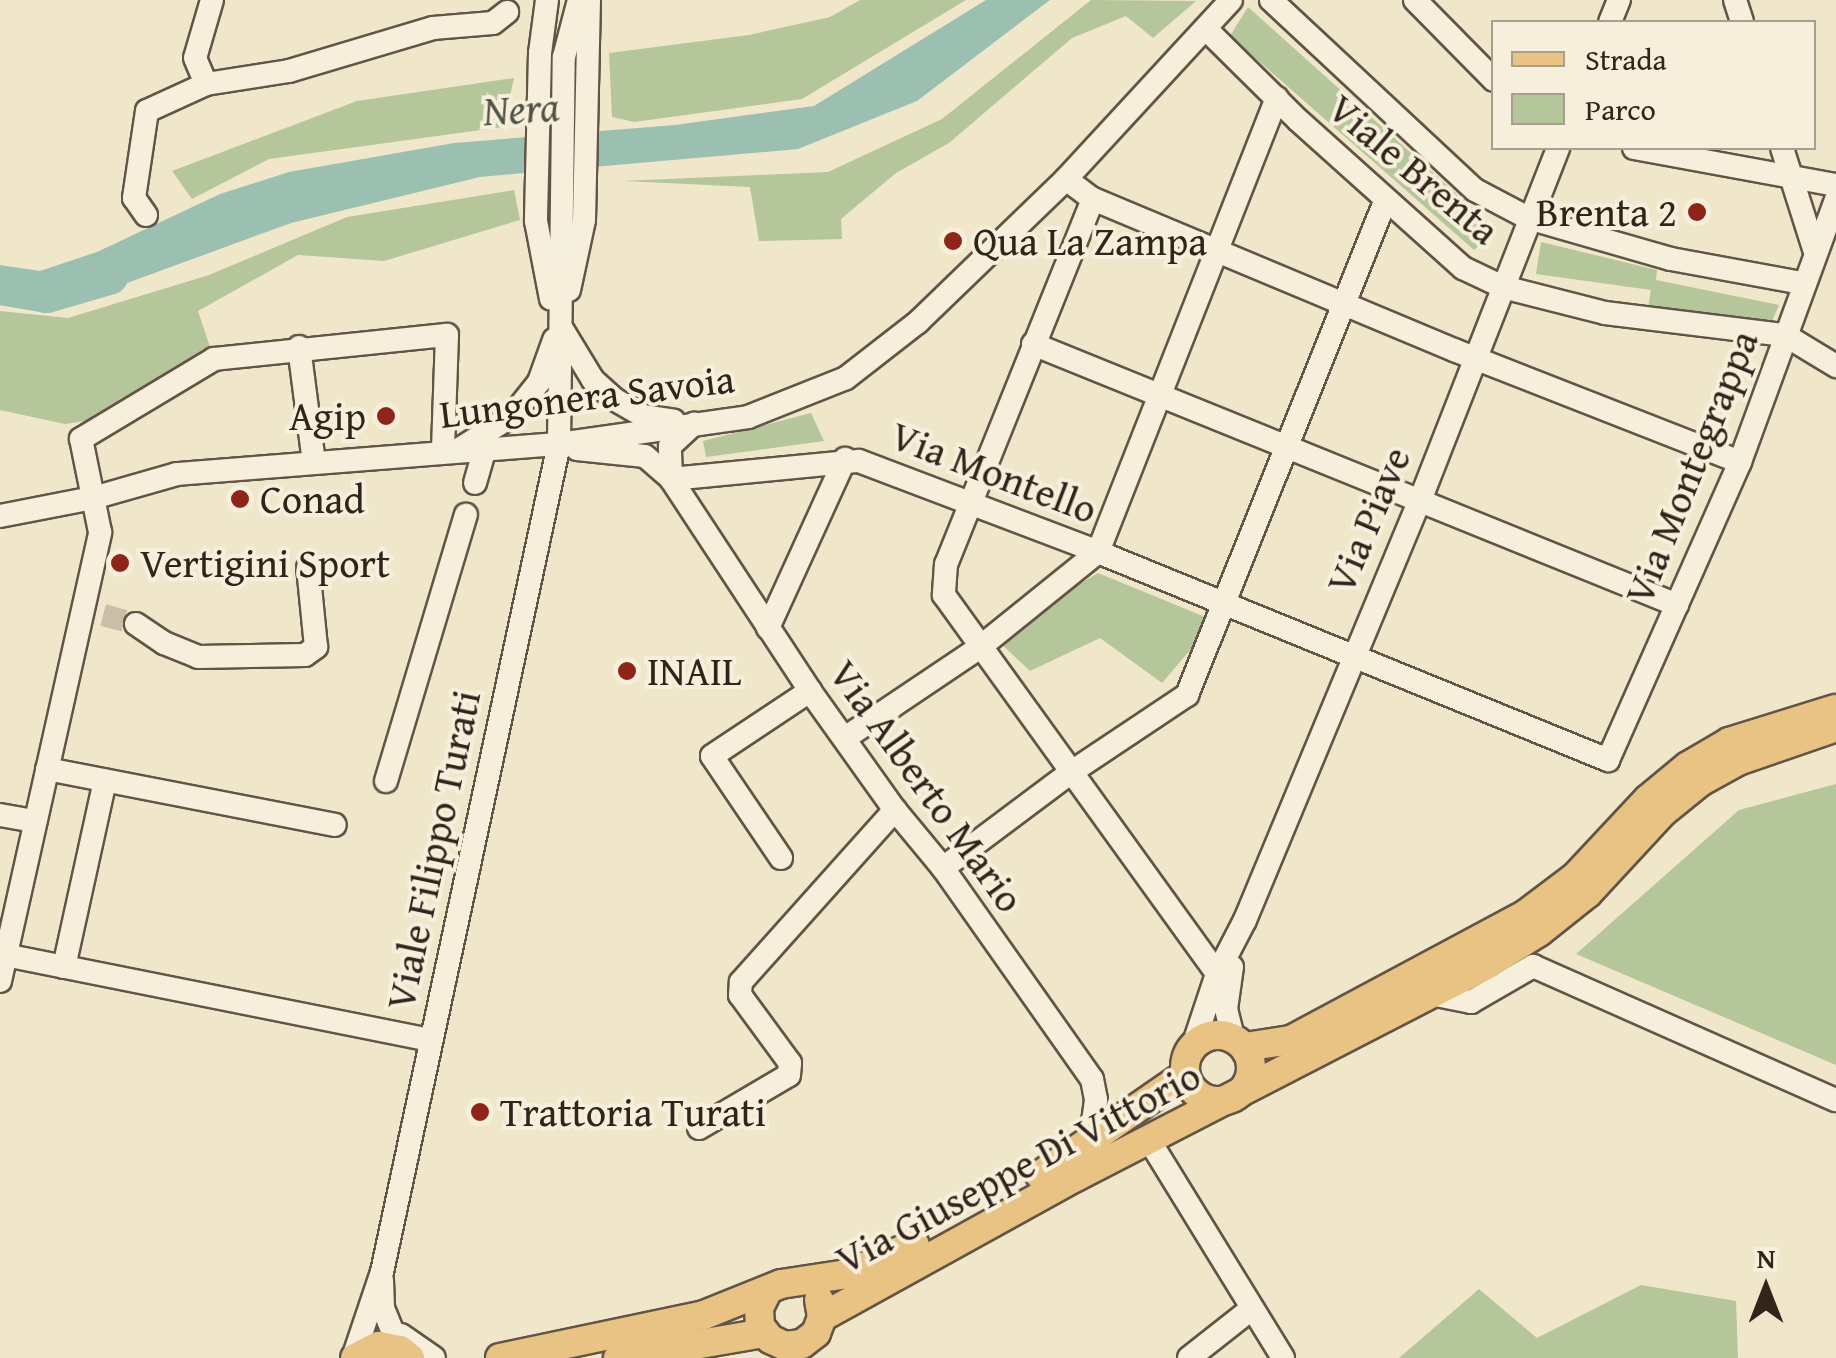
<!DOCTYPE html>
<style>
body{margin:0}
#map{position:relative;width:1836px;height:1358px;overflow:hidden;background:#f0e6c9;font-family:"Gentium Book Plus",serif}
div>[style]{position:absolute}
.green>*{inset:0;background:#b5c69a}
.water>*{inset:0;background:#9bc0b1}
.river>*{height:38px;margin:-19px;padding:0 19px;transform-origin:19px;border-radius:19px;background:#9bc0b1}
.minor-tunnel>*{height:22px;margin-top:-11px;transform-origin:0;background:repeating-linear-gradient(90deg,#cabfa6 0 22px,transparent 0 33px)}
.roads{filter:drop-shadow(2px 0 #625446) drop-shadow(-2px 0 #625446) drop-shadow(0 2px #625446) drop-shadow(0 -2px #625446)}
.minor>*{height:22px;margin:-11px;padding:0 11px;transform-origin:11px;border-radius:11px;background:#f5efdc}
.major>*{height:28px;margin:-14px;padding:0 14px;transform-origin:14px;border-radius:14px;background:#e8c384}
.major>.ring{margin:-14px;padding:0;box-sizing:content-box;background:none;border:28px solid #e8c384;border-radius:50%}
.dots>*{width:28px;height:28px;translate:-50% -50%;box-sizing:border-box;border:5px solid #f5efdc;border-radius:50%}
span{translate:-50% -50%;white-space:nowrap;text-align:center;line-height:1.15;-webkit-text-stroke:8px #f5efdc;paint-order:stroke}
.street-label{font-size:40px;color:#33241b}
.poi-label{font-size:40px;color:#33241b}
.right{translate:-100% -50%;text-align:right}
.left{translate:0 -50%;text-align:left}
.water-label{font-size:42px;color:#525348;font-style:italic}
.legend{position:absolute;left:1491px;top:20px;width:325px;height:130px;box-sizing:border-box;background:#f5efdc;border:2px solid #a79e8f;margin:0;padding:12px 18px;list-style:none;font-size:30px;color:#33241b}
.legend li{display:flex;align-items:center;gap:20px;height:50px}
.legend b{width:50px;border:2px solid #a79e8f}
.north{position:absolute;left:1716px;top:1238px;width:100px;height:100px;-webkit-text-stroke:8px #f5efdc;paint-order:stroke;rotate:0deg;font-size:28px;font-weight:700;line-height:40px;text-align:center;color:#33241b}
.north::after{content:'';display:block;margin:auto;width:35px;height:45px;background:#33241b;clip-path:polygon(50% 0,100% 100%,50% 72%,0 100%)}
</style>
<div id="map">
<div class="green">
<div style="clip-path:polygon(860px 0,966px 0,802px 99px,634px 122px,612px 117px,609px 53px,749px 35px,830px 17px)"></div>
<div style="clip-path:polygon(1091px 0,1196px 1px,1153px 38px,1126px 16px,1072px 38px,949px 143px,896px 173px,841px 219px,842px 239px,759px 241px,750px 187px,623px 181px,828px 172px,942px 119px)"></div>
<div style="clip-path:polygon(1248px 7px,1497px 230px,1474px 250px,1230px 36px)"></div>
<div style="clip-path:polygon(514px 78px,503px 127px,269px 159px,192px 199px,172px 171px,357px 101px)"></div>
<div style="clip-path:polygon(514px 190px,520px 220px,384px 261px,298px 255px,198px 311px,214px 359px,114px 417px,65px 424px,0 410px,0 311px,68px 318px,209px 275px,347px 217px)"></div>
<div style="clip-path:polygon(1541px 242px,1657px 270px,1656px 280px,1779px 305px,1770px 326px,1648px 308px,1651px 290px,1536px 274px)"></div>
<div style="clip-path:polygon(811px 413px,824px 441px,706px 457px,703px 441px)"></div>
<div style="clip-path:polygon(1098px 573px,1215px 621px,1162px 683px,1100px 638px,1030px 671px,993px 636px)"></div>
<div style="clip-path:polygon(1836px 784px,1836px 1065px,1576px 954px,1739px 810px)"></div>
<div style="clip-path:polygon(1641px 1285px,1736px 1301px,1738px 1358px,1399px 1358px,1479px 1289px,1537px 1338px)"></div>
</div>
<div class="water">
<div style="clip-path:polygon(986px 0,1050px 0,917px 101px,798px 149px,480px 177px,291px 223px,108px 290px,0 291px,0 265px,40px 271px,97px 252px,220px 194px,289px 172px,454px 143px,675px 125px,814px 106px)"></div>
</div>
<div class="river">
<div style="left:0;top:286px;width:48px;rotate:9.7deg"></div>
<div style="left:47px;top:294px;width:65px;rotate:-16.2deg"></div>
</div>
<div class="minor-tunnel">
<div style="left:103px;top:615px;width:34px;rotate:15deg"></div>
</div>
<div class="roads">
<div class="minor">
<div style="left:212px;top:0;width:60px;rotate:106.3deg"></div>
<div style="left:195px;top:58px;width:28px;rotate:67deg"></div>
<div style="left:206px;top:84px;width:84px;rotate:-8.9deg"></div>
<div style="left:289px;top:71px;width:150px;rotate:-16.6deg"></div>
<div style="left:433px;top:28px;width:60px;rotate:-4.8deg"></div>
<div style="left:493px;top:23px;width:18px;rotate:-38deg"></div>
<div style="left:547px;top:0;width:53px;rotate:97.5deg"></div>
<div style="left:540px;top:53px;width:168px;rotate:91.4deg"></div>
<div style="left:536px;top:221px;width:79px;rotate:79.1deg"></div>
<div style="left:1271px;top:0;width:279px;rotate:43deg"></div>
<div style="left:1475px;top:190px;width:60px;rotate:27.8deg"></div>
<div style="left:1528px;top:218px;width:149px;rotate:16deg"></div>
<div style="left:1671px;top:259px;width:133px;rotate:10.4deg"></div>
<div style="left:1415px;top:0;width:112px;rotate:45.4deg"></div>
<div style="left:1735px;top:0;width:23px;rotate:72deg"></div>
<div style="left:1610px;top:22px;width:24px;rotate:-68deg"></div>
<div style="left:1206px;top:29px;width:129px;rotate:44.7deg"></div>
<div style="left:1298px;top:120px;width:222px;rotate:41.9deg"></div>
<div style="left:1463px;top:268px;width:44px;rotate:25.4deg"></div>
<div style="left:1503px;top:287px;width:105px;rotate:14.3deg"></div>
<div style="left:1605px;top:313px;width:181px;rotate:7deg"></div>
<div style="left:1785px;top:335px;width:60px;rotate:31.3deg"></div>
<div style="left:1634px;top:148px;width:205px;rotate:10.4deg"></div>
<div style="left:1782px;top:148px;width:106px;rotate:72.4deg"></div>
<div style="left:1066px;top:179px;width:34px;rotate:37deg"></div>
<div style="left:1093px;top:199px;width:393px;rotate:111.9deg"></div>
<div style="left:946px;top:564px;width:31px;rotate:94deg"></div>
<div style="left:944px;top:595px;width:467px;rotate:54.2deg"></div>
<div style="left:1093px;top:199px;width:391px;rotate:22.7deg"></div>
<div style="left:1454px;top:350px;width:307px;rotate:21.4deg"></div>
<div style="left:146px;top:215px;width:21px;rotate:-125deg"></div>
<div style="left:134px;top:198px;width:88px;rotate:-81.5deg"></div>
<div style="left:147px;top:111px;width:65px;rotate:-24.6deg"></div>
<div style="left:569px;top:290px;width:72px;rotate:-77.9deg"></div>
<div style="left:584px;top:220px;width:220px;rotate:-88.7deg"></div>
<div style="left:562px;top:329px;width:60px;rotate:58.7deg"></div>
<div style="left:593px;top:380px;width:28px;rotate:42deg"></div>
<div style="left:614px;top:399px;width:34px;rotate:30deg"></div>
<div style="left:644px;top:416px;width:30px;rotate:9deg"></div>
<div style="left:1033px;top:344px;width:695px;rotate:22.06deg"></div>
<div style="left:299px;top:347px;width:116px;rotate:82.6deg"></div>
<div style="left:461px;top:448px;width:60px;rotate:-32.1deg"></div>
<div style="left:512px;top:416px;width:43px;rotate:-51.5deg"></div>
<div style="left:539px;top:382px;width:45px;rotate:-70.3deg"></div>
<div style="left:577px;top:449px;width:68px;rotate:5.9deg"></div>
<div style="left:645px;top:456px;width:35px;rotate:41deg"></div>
<div style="left:671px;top:479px;width:254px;rotate:56.7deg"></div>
<div style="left:810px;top:691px;width:146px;rotate:54.5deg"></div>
<div style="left:895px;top:810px;width:75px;rotate:50.4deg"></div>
<div style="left:943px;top:868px;width:258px;rotate:54.8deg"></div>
<div style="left:1092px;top:1079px;width:21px;rotate:79deg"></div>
<div style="left:1096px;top:1100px;width:44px;rotate:97.8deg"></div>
<div style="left:671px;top:479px;width:189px;rotate:-5.5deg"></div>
<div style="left:859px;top:461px;width:256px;rotate:20.8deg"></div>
<div style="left:1098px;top:552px;width:551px;rotate:22.19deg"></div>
<div style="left:1608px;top:760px;width:326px;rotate:-66.1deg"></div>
<div style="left:1740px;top:462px;width:280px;rotate:-69.9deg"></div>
<div style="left:671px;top:479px;width:33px;rotate:-92deg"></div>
<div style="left:670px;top:446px;width:33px;rotate:-43deg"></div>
<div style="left:475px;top:483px;width:35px;rotate:-74deg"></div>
<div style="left:0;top:516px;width:95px;rotate:-11deg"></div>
<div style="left:93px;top:498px;width:87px;rotate:-15.9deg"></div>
<div style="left:177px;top:474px;width:383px;rotate:-4.5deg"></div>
<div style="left:559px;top:444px;width:191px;rotate:-8.1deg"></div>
<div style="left:748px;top:417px;width:105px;rotate:-21.7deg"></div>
<div style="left:846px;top:378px;width:91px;rotate:-37.9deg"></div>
<div style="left:918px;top:322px;width:206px;rotate:-44deg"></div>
<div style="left:1066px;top:179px;width:243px;rotate:-47.3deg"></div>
<div style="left:136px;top:624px;width:34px;rotate:34deg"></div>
<div style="left:164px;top:643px;width:37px;rotate:22deg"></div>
<div style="left:198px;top:657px;width:107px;rotate:-1.1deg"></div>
<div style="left:305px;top:655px;width:14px;rotate:-36deg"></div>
<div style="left:316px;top:647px;width:80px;rotate:-95.7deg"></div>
<div style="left:768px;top:628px;width:186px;rotate:-65.5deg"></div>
<div style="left:845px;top:738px;width:161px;rotate:-33.9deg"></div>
<div style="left:979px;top:648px;width:153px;rotate:-38.9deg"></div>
<div style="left:1098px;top:552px;width:488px;rotate:-68.5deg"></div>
<div style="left:47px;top:769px;width:293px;rotate:11deg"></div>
<div style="left:386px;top:781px;width:278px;rotate:-73.3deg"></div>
<div style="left:0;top:815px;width:36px;rotate:10deg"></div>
<div style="left:781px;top:858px;width:123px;rotate:-124.1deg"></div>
<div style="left:712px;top:756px;width:118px;rotate:-33.6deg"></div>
<div style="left:943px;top:868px;width:159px;rotate:-36.8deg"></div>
<div style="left:1070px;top:773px;width:141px;rotate:-33.7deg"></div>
<div style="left:1187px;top:695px;width:534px;rotate:-68.14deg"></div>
<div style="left:5px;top:955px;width:434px;rotate:11.3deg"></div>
<div style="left:64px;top:967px;width:191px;rotate:-77.6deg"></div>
<div style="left:1232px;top:967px;width:42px;rotate:98.1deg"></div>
<div style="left:1226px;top:1009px;width:30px;rotate:76deg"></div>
<div style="left:0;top:981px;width:460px;rotate:-77.4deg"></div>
<div style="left:100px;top:532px;width:95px;rotate:-101.5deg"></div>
<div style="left:81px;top:439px;width:155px;rotate:-31deg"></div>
<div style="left:214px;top:359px;width:234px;rotate:-5.9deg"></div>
<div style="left:447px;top:335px;width:117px;rotate:92deg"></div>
<div style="left:1431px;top:994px;width:41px;rotate:11.3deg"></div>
<div style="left:1471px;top:1002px;width:72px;rotate:-30.1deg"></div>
<div style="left:1533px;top:966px;width:331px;rotate:23.9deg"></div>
<div style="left:1193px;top:1046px;width:76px;rotate:-71.6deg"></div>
<div style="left:1217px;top:974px;width:61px;rotate:-62.6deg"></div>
<div style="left:1245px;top:920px;width:457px;rotate:-67.4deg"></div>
<div style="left:1421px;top:498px;width:376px;rotate:-68.6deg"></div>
<div style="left:699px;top:1128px;width:104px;rotate:-30.5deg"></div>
<div style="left:789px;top:1075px;width:12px;rotate:-85deg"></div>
<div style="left:790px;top:1063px;width:84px;rotate:-126.3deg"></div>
<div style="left:740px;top:995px;width:13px;rotate:-86deg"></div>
<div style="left:741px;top:982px;width:231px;rotate:-48.2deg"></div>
<div style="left:1149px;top:1140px;width:256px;rotate:58.4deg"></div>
<div style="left:382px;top:1280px;width:28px;rotate:88deg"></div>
<div style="left:383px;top:1308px;width:45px;rotate:68deg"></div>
<div style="left:401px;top:1335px;width:40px;rotate:34.9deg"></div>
<div style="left:353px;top:1358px;width:91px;rotate:-71.4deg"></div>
<div style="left:382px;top:1272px;width:847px;rotate:-77.93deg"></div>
<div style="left:559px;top:444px;width:387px;rotate:-89.3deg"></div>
<div style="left:564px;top:57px;width:59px;rotate:-75.3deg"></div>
<div style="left:1189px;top:1358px;width:78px;rotate:-38.2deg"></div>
</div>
<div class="major">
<div class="ring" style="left:1185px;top:1035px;width:38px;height:38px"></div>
<div style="left:1245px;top:1047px;width:47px;rotate:-8.7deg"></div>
<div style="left:1291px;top:1040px;width:267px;rotate:-28.2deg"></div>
<div style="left:1526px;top:914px;width:61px;rotate:-37.1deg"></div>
<div style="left:1575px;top:877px;width:107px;rotate:-46.9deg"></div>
<div style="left:1648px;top:799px;width:52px;rotate:-39.5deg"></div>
<div style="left:1688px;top:766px;width:48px;rotate:-30.3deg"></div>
<div style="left:1729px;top:742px;width:111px;rotate:-17.3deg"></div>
<div style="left:1040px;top:1175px;width:176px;rotate:-34.6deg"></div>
<div style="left:767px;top:1292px;width:18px;rotate:117deg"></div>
<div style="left:759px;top:1308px;width:18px;rotate:87deg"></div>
<div style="left:760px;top:1326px;width:16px;rotate:52deg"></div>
<div style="left:770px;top:1339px;width:17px;rotate:25deg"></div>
<div style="left:785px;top:1346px;width:17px;rotate:-7deg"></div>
<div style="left:802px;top:1344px;width:18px;rotate:-38deg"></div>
<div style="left:816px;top:1333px;width:17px;rotate:-69deg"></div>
<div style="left:822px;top:1317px;width:17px;rotate:-100deg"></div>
<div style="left:822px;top:1317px;width:290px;rotate:-28.9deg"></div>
<div style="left:1076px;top:1177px;width:464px;rotate:-27.3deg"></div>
<div style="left:1488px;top:964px;width:60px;rotate:-32.1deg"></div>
<div style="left:1539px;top:932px;width:63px;rotate:-38.5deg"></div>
<div style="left:1588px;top:893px;width:109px;rotate:-47.2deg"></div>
<div style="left:1662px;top:813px;width:49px;rotate:-39.2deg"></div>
<div style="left:1700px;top:782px;width:43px;rotate:-28.9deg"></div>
<div style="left:1738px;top:761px;width:104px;rotate:-19.1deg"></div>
<div style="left:355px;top:1358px;width:27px;rotate:-27deg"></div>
<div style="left:379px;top:1346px;width:21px;rotate:11deg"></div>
<div style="left:400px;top:1350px;width:13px;rotate:39deg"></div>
<div style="left:500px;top:1358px;width:208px;rotate:-11.9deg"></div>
<div style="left:704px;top:1315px;width:83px;rotate:-21.9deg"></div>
<div style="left:781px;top:1284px;width:68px;rotate:-8.5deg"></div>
<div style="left:848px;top:1274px;width:73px;rotate:-24.1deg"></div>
<div style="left:618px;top:1358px;width:149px;rotate:-9.7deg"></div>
</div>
</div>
<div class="dots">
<div style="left:1697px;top:212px;background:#8f2418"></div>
<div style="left:953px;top:241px;background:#8f2418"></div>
<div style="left:386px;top:416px;background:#8f2418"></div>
<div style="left:240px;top:499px;background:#8f2418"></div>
<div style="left:120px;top:563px;background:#8f2418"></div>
<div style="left:627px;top:671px;background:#8f2418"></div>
<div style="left:480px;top:1112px;background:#8f2418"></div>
</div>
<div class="street-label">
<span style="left:1414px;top:169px;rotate:40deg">Viale Brenta</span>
<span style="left:587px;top:396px;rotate:-7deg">Lungonera Savoia</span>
<span style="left:1691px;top:467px;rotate:-68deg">Via Montegrappa</span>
<span style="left:994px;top:472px;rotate:21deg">Via Montello</span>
<span style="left:1368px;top:520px;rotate:-67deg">Via Piave</span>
<span style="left:927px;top:786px;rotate:54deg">Via Alberto Mario</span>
<span style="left:433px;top:850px;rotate:-78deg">Viale Filippo Turati</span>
<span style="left:1018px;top:1167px;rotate:-28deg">Via Giuseppe Di Vittorio</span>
</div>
<div class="poi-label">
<span class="right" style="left:1677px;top:212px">Brenta 2</span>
<span class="left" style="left:973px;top:241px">Qua La Zampa</span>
<span class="right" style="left:366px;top:416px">Agip</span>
<span class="left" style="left:260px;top:499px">Conad</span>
<span class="left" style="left:140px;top:563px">Vertigini Sport</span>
<span class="left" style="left:647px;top:671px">INAIL</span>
<span class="left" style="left:500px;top:1112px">Trattoria Turati</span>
</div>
<div class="water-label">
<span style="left:521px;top:108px;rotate:-4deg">Nera</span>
</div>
<ul class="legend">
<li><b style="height:12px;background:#e8c384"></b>Strada</li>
<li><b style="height:28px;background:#b5c69a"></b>Parco</li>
</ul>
<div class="north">N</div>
</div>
